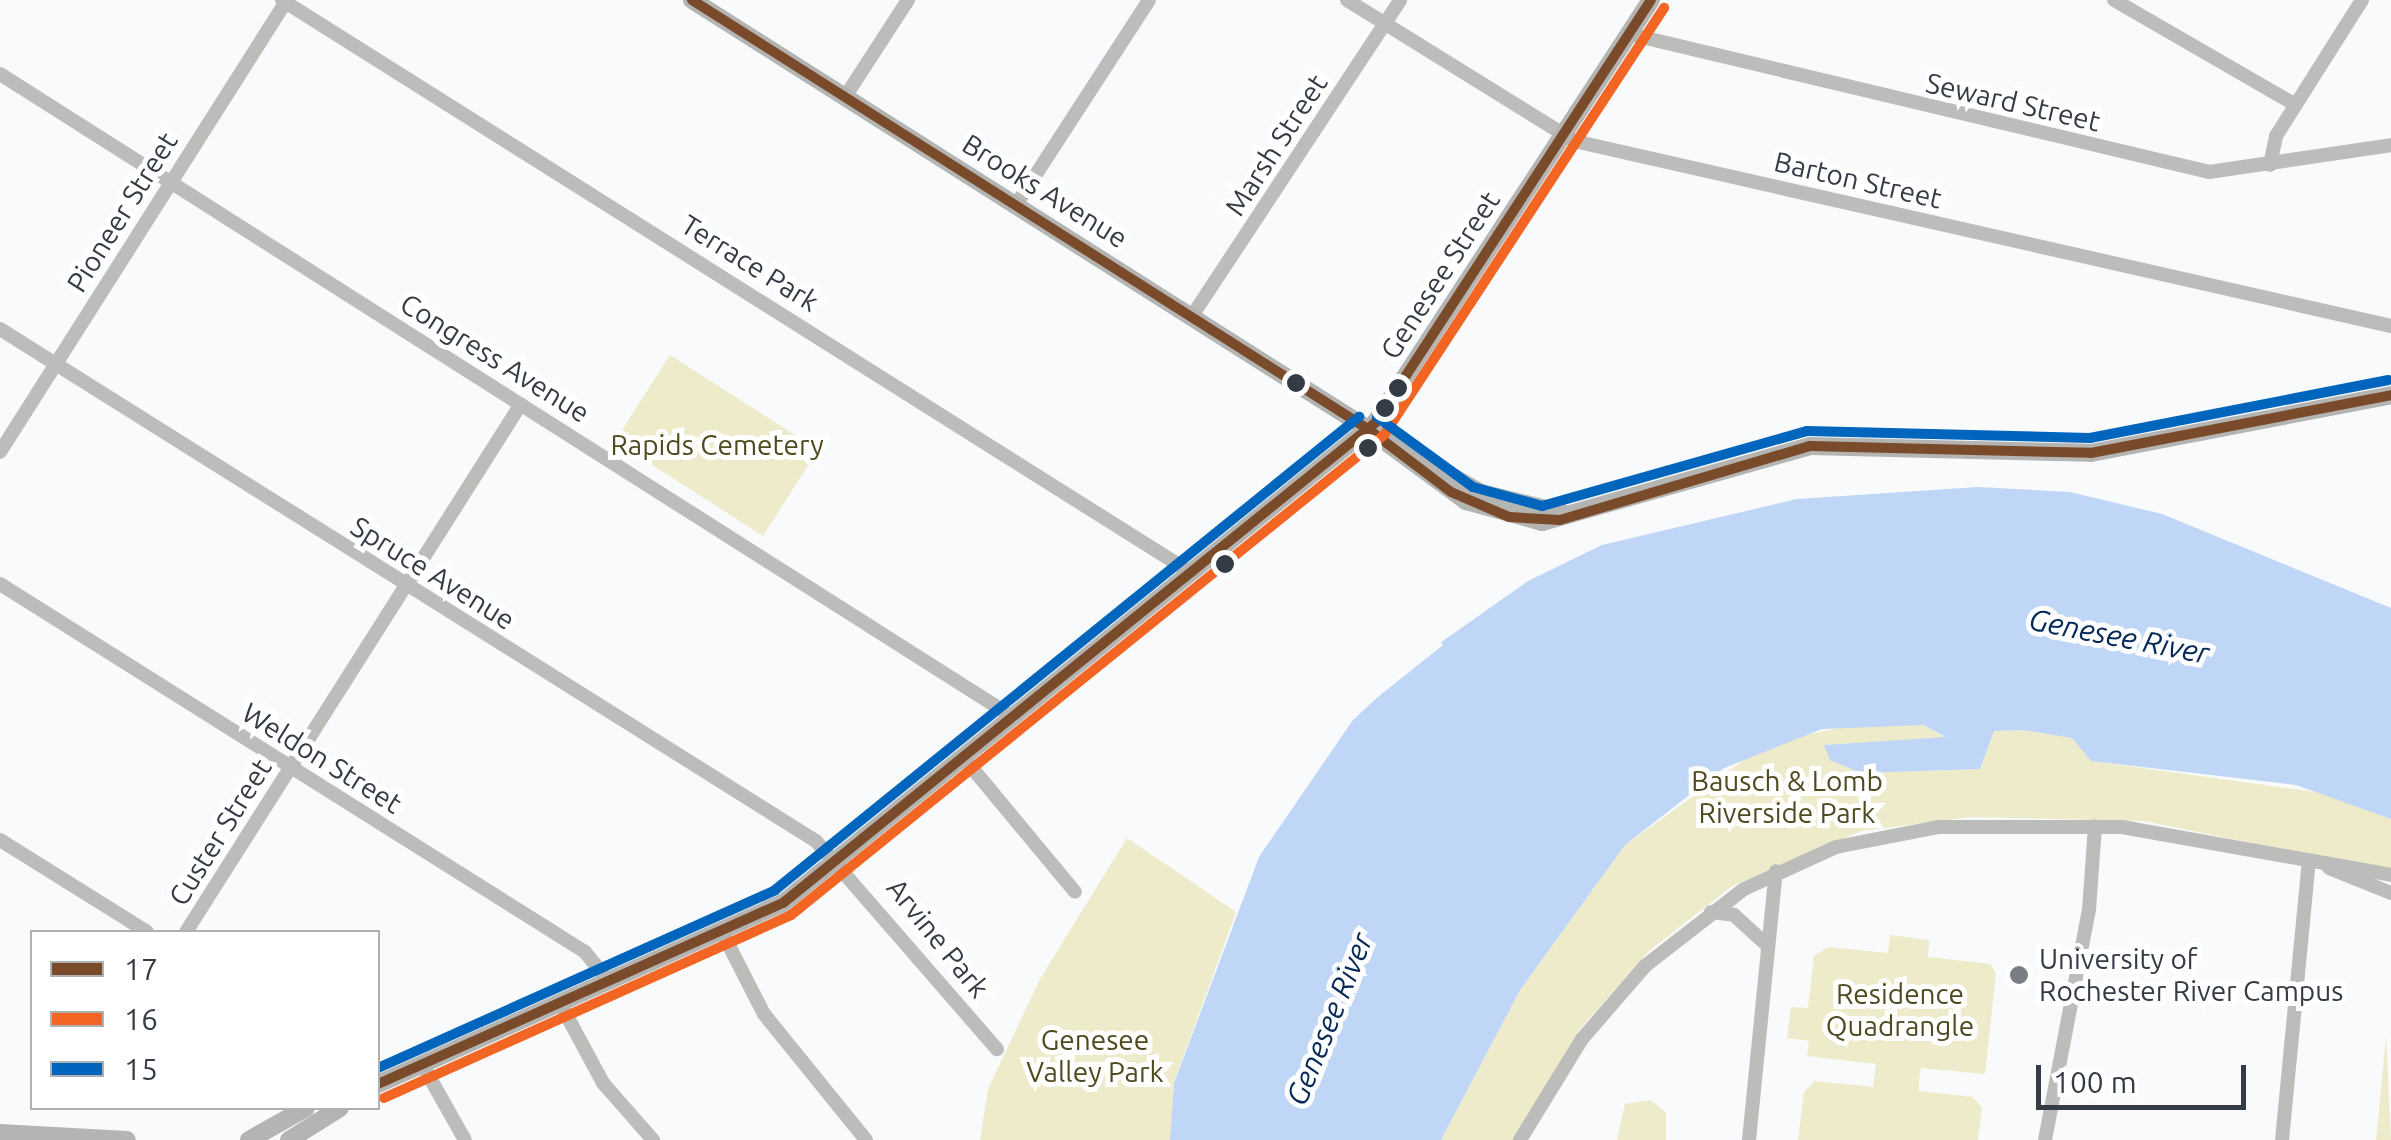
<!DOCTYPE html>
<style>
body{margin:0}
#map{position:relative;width:2391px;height:1140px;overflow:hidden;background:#f8fafc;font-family:Ubuntu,sans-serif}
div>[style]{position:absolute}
.green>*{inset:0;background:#edebca}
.water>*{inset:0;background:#bfd6f6}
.pier>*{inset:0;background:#f8fafc}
.minor>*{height:14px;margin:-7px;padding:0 7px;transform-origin:7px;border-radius:7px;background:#bcbdbb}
.major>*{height:18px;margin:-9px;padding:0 9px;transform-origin:9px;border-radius:9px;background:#b4b5b3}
.bus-1>*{height:10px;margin:-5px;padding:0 5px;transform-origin:5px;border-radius:5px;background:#7a4b2a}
.bus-2>*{height:10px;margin:-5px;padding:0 5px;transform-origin:5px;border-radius:5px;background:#f26522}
.bus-3>*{height:10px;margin:-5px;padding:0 5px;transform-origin:5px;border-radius:5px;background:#0065bd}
.dots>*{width:28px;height:28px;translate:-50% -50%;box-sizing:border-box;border:5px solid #fff;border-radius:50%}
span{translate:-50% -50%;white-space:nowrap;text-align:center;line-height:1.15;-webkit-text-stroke:10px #fff;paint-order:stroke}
.street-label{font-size:28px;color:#353b44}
.park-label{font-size:28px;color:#4f4a20}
.poi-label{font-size:28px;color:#353b44}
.left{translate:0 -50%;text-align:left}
.water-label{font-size:30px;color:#052956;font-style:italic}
.legend{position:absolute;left:30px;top:930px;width:350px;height:180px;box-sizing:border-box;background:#fff;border:2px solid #aeb1b4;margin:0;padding:12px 18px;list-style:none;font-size:30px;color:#353b44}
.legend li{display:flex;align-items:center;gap:20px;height:50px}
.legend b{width:50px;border:2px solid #aeb1b4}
.scale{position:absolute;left:2036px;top:1065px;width:210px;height:45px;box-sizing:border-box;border:5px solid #353b44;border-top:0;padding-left:12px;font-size:30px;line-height:35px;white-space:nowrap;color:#353b44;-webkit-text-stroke:8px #fff;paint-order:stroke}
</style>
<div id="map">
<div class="green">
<div style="clip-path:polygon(670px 355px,818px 450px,763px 536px,615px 441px)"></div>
<div style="clip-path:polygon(1855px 724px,1923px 725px,1947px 738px,1825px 745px,1861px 773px,1980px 769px,1994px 731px,2022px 730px,2072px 738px,2092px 761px,2330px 794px,2391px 819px,2391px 871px,2144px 821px,1971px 817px,1861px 831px,1732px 886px,1649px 951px,1579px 1030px,1513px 1140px,1441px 1140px,1520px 990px,1625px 845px,1766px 744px)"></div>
<div style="clip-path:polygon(1127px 838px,1236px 912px,1174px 1082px,1170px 1140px,980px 1140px,988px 1089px,1040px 979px)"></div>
<div style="clip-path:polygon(1890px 935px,1929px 940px,1928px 957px,1990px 964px,1996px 973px,1985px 1074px,1921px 1068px,1919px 1080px,1919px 1091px,1973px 1097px,1982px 1108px,1978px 1140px,1798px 1140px,1804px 1092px,1815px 1081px,1873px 1087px,1876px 1064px,1807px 1056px,1809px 1041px,1787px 1038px,1791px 1007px,1808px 1008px,1814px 956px,1829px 947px,1888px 953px)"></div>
<div style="clip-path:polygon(2386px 1036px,2391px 1140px,2376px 1140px)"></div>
<div style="clip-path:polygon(1650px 1100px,1666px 1112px,1666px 1140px,1617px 1140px,1625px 1104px)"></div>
</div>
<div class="water">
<div style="clip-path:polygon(1978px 487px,2070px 492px,2162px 514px,2391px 608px,2391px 819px,2296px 785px,2091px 761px,2072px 738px,2022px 730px,1994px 731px,1980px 769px,1861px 773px,1830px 760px,1824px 745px,1946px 737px,1923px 725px,1822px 729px,1724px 768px,1625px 845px,1520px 990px,1441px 1140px,1170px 1140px,1174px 1083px,1259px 857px,1353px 720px,1423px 655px,1528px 581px,1602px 545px,1797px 499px)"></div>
</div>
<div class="pier">
<div style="clip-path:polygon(1437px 637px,1443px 645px,1354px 716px,1370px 696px)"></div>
</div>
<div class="minor">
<div style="left:282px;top:0;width:1073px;rotate:32.21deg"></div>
<div style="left:1347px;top:0;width:267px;rotate:31.8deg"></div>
<div style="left:1574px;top:141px;width:838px;rotate:12.76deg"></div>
<div style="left:2114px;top:0;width:210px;rotate:30deg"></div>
<div style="left:1629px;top:34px;width:596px;rotate:13.38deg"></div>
<div style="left:2209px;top:172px;width:184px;rotate:-8.4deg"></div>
<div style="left:0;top:74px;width:1200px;rotate:32.41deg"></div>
<div style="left:845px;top:97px;width:116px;rotate:-57deg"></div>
<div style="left:2270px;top:165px;width:30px;rotate:-78deg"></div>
<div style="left:2276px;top:136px;width:161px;rotate:-57.7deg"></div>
<div style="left:1016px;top:205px;width:244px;rotate:-57deg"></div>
<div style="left:1192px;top:316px;width:378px;rotate:-56.6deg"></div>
<div style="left:0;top:329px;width:963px;rotate:32.11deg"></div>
<div style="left:816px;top:841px;width:276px;rotate:49deg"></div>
<div style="left:0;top:452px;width:535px;rotate:-57.59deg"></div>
<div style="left:0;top:584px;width:691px;rotate:32.17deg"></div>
<div style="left:585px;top:952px;width:38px;rotate:51deg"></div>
<div style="left:963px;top:757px;width:175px;rotate:50.3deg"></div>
<div style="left:0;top:840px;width:173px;rotate:32deg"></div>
<div style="left:2329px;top:868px;width:67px;rotate:22deg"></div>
<div style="left:1711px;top:912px;width:23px;rotate:7deg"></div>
<div style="left:1734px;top:915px;width:46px;rotate:42.4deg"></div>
<div style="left:186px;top:932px;width:625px;rotate:-57.61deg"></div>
<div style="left:722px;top:932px;width:92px;rotate:62.9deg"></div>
<div style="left:764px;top:1014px;width:162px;rotate:51deg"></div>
<div style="left:560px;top:1003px;width:91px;rotate:61.7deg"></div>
<div style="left:603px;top:1083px;width:76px;rotate:48.7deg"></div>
<div style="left:422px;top:1064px;width:87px;rotate:60.5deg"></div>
<div style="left:1520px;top:1140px;width:119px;rotate:-58.5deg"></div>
<div style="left:1582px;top:1039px;width:96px;rotate:-49.2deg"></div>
<div style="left:1645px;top:966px;width:125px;rotate:-37.9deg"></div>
<div style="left:1744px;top:889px;width:101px;rotate:-24.5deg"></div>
<div style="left:1836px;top:847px;width:105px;rotate:-11deg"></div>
<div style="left:1939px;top:827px;width:183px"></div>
<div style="left:2122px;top:827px;width:273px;rotate:10.1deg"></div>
<div style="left:1749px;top:1140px;width:270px;rotate:-84.3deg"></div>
<div style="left:2045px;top:1140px;width:234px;rotate:-79.2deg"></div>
<div style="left:2089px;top:910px;width:84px;rotate:-85.9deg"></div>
<div style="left:2282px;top:1140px;width:280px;rotate:-84.5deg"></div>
</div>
<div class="major">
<div style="left:692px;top:0;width:801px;rotate:32.4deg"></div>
<div style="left:1368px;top:429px;width:130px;rotate:29.5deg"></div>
<div style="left:1481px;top:493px;width:84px;rotate:13.7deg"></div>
<div style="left:1368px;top:429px;width:122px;rotate:36.3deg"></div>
<div style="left:1466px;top:501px;width:79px;rotate:15.4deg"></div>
<div style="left:1542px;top:522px;width:279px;rotate:-15.8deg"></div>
<div style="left:1810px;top:446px;width:281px;rotate:1.4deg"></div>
<div style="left:2091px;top:453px;width:306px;rotate:-10.9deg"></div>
<div style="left:378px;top:1084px;width:444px;rotate:-24.1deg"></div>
<div style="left:783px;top:903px;width:762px;rotate:-39.04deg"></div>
<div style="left:1375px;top:423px;width:505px;rotate:-56.88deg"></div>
<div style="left:0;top:1133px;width:127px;rotate:3.2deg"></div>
<div style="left:249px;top:1140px;width:65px;rotate:-29.3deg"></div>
<div style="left:289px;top:1140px;width:60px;rotate:-32.1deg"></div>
</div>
<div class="bus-1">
<div style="left:692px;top:0;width:801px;rotate:32.4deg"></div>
<div style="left:1368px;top:429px;width:104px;rotate:37.2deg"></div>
<div style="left:1451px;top:492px;width:63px;rotate:23.3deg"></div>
<div style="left:1509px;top:517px;width:51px;rotate:3.4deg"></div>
<div style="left:1560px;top:520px;width:261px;rotate:-16.5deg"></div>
<div style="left:1810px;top:446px;width:281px;rotate:1.4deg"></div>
<div style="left:2091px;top:453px;width:306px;rotate:-10.9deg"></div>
<div style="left:378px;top:1084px;width:444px;rotate:-24.1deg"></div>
<div style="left:783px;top:903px;width:762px;rotate:-39.04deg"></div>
<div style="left:1375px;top:423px;width:505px;rotate:-56.88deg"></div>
</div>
<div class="bus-2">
<div style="left:384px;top:1098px;width:446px;rotate:-24.2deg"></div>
<div style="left:791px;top:915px;width:763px;rotate:-38.99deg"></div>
<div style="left:1384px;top:435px;width:511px;rotate:-56.75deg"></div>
</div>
<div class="bus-3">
<div style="left:1377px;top:417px;width:119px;rotate:36.1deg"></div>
<div style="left:1473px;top:487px;width:72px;rotate:15.4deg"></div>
<div style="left:1542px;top:506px;width:275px;rotate:-15.8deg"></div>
<div style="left:1807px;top:431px;width:283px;rotate:1.4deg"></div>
<div style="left:2090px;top:438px;width:304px;rotate:-11deg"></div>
<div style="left:378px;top:1068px;width:435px;rotate:-24.1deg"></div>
<div style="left:775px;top:890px;width:752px;rotate:-39.01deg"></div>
</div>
<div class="dots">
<div style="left:1296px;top:383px;background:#353b44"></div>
<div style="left:1398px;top:388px;background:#353b44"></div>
<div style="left:1385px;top:408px;background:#353b44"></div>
<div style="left:1368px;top:448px;background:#353b44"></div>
<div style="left:1225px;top:564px;background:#353b44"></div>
<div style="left:2019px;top:975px;background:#797e84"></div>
</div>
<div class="street-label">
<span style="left:2013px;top:102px;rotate:13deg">Seward Street</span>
<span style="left:1276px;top:145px;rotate:-57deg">Marsh Street</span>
<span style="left:1858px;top:180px;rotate:13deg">Barton Street</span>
<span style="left:1045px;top:191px;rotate:32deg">Brooks Avenue</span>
<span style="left:122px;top:212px;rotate:-58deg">Pioneer Street</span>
<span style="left:750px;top:263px;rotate:32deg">Terrace Park</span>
<span style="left:1440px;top:275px;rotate:-57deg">Genesee Street</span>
<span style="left:495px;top:358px;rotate:32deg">Congress Avenue</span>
<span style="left:433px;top:573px;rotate:32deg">Spruce Avenue</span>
<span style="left:322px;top:758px;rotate:32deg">Weldon Street</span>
<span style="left:220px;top:832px;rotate:-58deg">Custer Street</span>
<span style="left:938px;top:938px;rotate:51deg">Arvine Park</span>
</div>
<div class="park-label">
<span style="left:717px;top:445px">Rapids Cemetery</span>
<span style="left:1787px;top:797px">Bausch &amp; Lomb<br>Riverside Park</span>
<span style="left:1900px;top:1010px">Residence<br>Quadrangle</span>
<span style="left:1095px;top:1056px">Genesee<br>Valley Park</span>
</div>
<div class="poi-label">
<span class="left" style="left:2039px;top:975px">University of<br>Rochester River Campus</span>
</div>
<div class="water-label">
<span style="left:2119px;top:636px;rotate:11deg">Genesee River</span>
<span style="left:1329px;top:1019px;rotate:-68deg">Genesee River</span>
</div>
<ul class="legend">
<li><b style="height:12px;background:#7a4b2a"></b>17</li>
<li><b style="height:12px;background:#f26522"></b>16</li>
<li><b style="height:12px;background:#0065bd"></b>15</li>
</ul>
<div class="scale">100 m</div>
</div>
